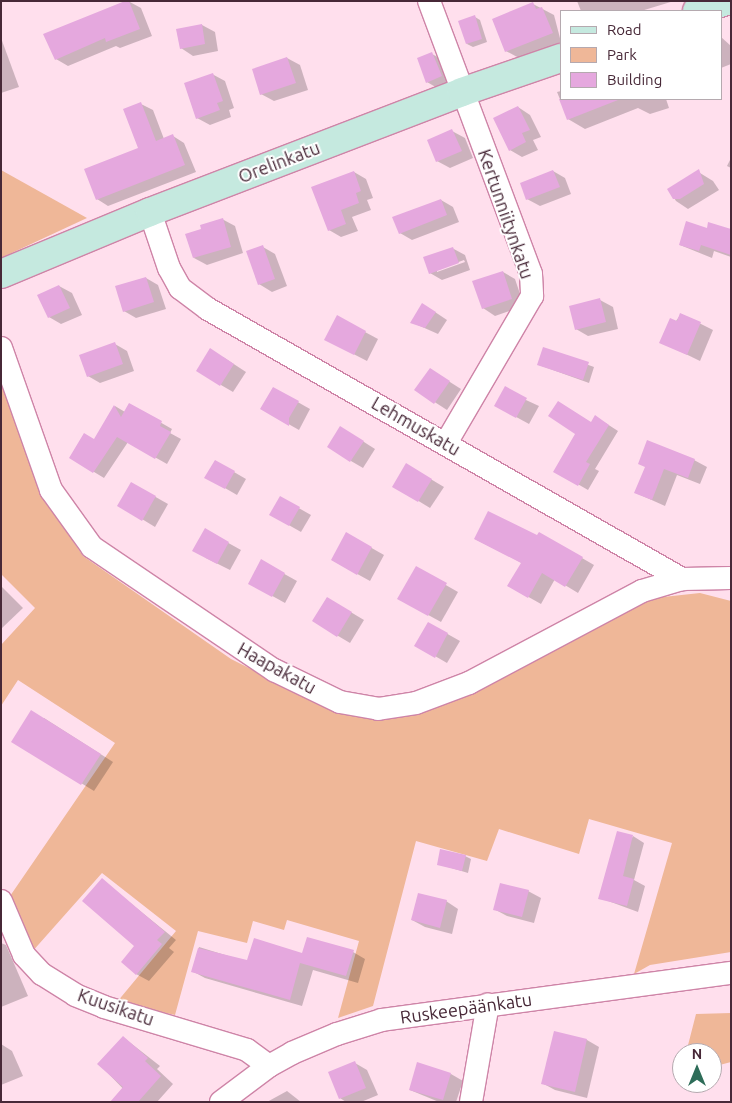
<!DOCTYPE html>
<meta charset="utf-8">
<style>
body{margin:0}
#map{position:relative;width:732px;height:1103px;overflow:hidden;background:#ffdfed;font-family:Ubuntu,sans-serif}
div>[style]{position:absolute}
.green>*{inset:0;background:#efb798}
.shadow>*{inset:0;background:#0003}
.building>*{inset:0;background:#e5a8de}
.roads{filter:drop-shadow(1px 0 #ce84a7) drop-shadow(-1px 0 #ce84a7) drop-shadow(0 1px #ce84a7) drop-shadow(0 -1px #ce84a7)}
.street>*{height:22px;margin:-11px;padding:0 11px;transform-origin:11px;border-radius:11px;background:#fff}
.secondary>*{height:28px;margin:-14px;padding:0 14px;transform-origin:14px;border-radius:14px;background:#c5e9df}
span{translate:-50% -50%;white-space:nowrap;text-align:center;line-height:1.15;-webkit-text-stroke:4px #fff;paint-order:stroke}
.street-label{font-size:18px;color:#472837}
.frame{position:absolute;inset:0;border:2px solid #472837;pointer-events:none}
.legend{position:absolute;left:560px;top:10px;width:162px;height:90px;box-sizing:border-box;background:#fff;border:1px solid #b5a9af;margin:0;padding:6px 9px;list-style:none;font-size:15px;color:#472837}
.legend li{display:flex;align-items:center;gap:10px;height:25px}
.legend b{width:25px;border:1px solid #b5a9af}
.north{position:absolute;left:672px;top:1043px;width:50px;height:50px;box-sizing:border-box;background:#fff;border:1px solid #b5a9af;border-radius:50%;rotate:0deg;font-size:14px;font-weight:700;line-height:20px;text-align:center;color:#472837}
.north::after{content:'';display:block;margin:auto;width:18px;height:22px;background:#2e6d59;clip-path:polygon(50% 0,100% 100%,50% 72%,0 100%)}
</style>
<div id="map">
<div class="green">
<div style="clip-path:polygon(1px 170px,87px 218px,1px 258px)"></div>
<div style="clip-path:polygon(1px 374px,43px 496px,83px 556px,231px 659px,331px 709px,505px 676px,654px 598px,700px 593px,731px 601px,731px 952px,650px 965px,634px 974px,672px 843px,589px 819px,579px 854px,499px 829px,487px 861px,416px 841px,373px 1006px,338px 1018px,359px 941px,287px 920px,284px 930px,253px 921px,247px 943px,198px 931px,175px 1015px,117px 1002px,176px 931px,102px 873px,31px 953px,8px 899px,115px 743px,18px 680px,1px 706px,1px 645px,35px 608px,1px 574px)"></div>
<div style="clip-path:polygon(731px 1013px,731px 1062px,712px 1067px,712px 1053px,686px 1053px,696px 1014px)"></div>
</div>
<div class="shadow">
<div style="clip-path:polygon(128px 1px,141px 8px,152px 36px,120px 48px,116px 46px,68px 66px,56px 59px)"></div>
<div style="clip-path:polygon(577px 1px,674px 1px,641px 11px,581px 11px)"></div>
<div style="clip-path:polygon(533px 4px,554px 15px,561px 42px,519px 58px,506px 51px)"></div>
<div style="clip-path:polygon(475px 17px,480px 20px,487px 42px,473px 47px,467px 44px)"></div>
<div style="clip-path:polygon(202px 25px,215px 32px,218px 51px,193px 56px,181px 48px,177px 30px)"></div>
<div style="clip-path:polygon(721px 37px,731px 46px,731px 64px,721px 68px)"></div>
<div style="clip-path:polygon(1px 38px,19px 87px,1px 93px)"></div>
<div style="clip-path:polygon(432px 54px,445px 61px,454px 83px,439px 89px,427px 82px)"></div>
<div style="clip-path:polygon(287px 58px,300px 65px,308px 90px,274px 101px,261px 94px)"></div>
<div style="clip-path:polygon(212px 74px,225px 81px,234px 108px,229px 110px,231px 117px,210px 125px,197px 118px)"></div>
<div style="clip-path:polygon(561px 91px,561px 99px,666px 99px,669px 108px,650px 114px,638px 108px,585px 129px,568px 119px,557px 92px)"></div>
<div style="clip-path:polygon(141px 104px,153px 110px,164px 139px,173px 136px,184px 143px,196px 172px,108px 206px,97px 199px,139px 149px)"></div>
<div style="clip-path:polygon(518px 107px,530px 115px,541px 137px,533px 140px,538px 150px,522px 157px,510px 150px)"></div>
<div style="clip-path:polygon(452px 131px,465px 138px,473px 158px,450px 168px,437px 161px)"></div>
<div style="clip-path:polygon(731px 158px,731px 168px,727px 166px)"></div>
<div style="clip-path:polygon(553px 171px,565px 178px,571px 194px,540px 206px,527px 199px)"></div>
<div style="clip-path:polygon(354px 172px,366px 179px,373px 198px,367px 200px,371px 210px,352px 217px,358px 231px,341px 237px,329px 230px)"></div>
<div style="clip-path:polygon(700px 173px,713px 181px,719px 190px,688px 209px,676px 201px,669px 190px)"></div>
<div style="clip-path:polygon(441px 200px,453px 207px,459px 222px,412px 240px,400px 233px)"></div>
<div style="clip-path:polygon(222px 219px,235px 226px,243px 253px,207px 265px,194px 258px,203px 230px)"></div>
<div style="clip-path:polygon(707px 230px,731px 231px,731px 257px,714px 251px,712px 258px,680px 245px)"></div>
<div style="clip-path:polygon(263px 247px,275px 254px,287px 286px,272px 292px,259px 284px)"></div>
<div style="clip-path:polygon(evenodd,452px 248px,465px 255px,470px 270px,442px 280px,430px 273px,452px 248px,464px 260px,465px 262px,437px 272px,437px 270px,464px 260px)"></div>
<div style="clip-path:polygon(503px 272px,515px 279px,524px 306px,495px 316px,483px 308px)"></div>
<div style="clip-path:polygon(146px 278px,158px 285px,166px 309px,136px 318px,124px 311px)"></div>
<div style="clip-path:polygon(59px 286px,72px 293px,82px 315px,61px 324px,49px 317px)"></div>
<div style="clip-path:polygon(600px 300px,613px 307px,618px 329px,588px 336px,576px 329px)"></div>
<div style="clip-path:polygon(435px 312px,447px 320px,438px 334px,411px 322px)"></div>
<div style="clip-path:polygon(681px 314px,713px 330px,700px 361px,661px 342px)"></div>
<div style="clip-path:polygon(337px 317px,378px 339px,367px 361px,338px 346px)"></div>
<div style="clip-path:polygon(115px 344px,127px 351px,134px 371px,100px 383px,88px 376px)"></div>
<div style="clip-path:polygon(544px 349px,594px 367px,589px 383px,539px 365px)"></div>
<div style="clip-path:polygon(223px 357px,246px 372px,233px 392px,221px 385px)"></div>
<div style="clip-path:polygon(442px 377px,461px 389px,447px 410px,416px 390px)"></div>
<div style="clip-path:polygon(273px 388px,310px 409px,299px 430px,262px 409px)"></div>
<div style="clip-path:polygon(504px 390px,539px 406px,529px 424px,496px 406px)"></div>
<div style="clip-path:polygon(130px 405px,172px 429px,170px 433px,181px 439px,167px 464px,128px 442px,104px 478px,71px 458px,95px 441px,115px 406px,125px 412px)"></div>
<div style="clip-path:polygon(604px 422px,618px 431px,595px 469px,599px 471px,588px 490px,555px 471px,591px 423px)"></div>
<div style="clip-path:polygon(353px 435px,375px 449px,363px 468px,351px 461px)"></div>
<div style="clip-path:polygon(694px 460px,707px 467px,700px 484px,677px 475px,665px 506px,636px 493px,646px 467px)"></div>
<div style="clip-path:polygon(215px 461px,246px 479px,237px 495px,206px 477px)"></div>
<div style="clip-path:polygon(407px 465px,444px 487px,430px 508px,394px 486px)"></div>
<div style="clip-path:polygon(131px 483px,168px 504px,155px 527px,119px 505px)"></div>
<div style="clip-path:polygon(281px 498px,311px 515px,301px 532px,271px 515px)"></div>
<div style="clip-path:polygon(205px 530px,241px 550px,230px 570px,206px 558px)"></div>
<div style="clip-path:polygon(539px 533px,594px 565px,578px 593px,555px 579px,541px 604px,509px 586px,522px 563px,475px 539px,537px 537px)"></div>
<div style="clip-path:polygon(347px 534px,384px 555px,370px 581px,332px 560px)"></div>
<div style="clip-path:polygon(261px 561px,297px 581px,285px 603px,249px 583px)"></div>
<div style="clip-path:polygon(416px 568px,458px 592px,441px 622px,399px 599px)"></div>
<div style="clip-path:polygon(1px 586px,23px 608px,1px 629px)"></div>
<div style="clip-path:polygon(327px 598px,364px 620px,350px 643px,313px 621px)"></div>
<div style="clip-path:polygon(428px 623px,460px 641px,447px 663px,416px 645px)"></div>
<div style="clip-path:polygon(44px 718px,113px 762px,94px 791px,13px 741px)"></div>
<div style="clip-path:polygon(633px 836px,644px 843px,634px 880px,645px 886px,638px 912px,600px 898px)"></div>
<div style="clip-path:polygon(465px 856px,471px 859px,468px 873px,438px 864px)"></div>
<div style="clip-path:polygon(102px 880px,176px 940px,169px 948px,174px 952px,149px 981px,136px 974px,136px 946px)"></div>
<div style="clip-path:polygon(528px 891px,541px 898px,534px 923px,507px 916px,494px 909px)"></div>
<div style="clip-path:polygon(446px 901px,458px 909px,452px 934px,425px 927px,412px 920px)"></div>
<div style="clip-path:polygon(1px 943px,6px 945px,28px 996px,1px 1007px)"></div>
<div style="clip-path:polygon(199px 947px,248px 962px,353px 952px,365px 959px,358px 983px,313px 970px,302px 1006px,205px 978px,192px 971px)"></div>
<div style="clip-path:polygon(555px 1033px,587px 1040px,599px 1047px,587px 1098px,555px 1090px,542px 1083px)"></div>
<div style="clip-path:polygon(123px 1037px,160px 1066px,157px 1069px,173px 1084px,157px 1102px,136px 1102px,99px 1064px)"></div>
<div style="clip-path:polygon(1px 1044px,12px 1051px,23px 1076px,1px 1085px)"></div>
<div style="clip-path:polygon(355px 1063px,367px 1070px,378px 1095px,361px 1102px,346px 1102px,340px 1098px)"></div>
<div style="clip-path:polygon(451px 1074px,463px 1081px,456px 1102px,439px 1102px,410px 1090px)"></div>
<div style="clip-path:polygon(287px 1091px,301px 1102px,267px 1102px)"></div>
</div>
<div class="building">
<div style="clip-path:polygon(125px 1px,129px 1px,140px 29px,106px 42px,105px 38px,55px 60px,43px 34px)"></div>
<div style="clip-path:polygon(533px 2px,536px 9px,542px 7px,553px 33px,505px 52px,492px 19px)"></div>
<div style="clip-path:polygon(475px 15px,482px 39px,466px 44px,458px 21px)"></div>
<div style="clip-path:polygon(202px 24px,205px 44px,180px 49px,176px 29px)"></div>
<div style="clip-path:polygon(432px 52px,442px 76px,426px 83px,417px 58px)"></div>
<div style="clip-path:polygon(287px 57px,296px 83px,260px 95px,252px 69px)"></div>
<div style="clip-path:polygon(213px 73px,223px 101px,217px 103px,220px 110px,196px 119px,184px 83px)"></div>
<div style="clip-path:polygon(559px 99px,618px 99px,618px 100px,567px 120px)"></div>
<div style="clip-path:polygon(141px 102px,156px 141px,173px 134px,185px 165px,96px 200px,84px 169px,138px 148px,123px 109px)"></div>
<div style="clip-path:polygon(518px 106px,530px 130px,522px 133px,526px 142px,509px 151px,493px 118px)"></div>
<div style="clip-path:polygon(452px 129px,462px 151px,436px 162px,427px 140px)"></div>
<div style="clip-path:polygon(699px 169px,704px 184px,680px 199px,673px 199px,667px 189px)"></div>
<div style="clip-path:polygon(553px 170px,560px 187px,526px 200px,520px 183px)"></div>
<div style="clip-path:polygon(354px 171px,361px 191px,356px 193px,359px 203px,341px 210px,346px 224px,328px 231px,311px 187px)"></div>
<div style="clip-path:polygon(441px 199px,447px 215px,399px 234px,392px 217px)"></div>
<div style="clip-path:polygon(223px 218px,231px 247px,193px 258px,185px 234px,201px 229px,200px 225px)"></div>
<div style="clip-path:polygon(686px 221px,707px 228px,708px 222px,731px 229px,731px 255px,701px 245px,699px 251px,679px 245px)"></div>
<div style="clip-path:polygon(263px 245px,275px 279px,258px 285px,246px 251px)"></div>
<div style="clip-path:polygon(453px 247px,459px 263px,429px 274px,423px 257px)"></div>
<div style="clip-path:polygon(503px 271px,512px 299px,482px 309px,472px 281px)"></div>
<div style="clip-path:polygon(146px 277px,154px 302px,123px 312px,115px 286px)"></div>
<div style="clip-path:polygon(59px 285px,70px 308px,48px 318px,37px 295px)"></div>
<div style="clip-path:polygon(600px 298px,606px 322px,575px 330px,569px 306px)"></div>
<div style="clip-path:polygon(422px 303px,436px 312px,425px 328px,410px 323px)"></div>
<div style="clip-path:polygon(680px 313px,701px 322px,687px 355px,659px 343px,670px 318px,677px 321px)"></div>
<div style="clip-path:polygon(337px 315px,366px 331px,354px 355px,324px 340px)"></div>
<div style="clip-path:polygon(115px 342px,123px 364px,87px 377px,79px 355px)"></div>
<div style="clip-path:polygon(543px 347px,589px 362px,583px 380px,537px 365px)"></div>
<div style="clip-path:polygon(210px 348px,234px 364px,220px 386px,196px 371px)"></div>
<div style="clip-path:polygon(430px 368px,450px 381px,434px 404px,414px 390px)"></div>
<div style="clip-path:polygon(505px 386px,527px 398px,516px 418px,494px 406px)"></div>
<div style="clip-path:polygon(273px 387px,299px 401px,289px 418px,289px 426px,260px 409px)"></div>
<div style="clip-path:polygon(558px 401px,591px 422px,595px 415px,609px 425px,586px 462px,590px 464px,578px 486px,553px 472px,575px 434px,548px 416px)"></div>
<div style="clip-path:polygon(129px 403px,162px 421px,160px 426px,171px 432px,155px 459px,117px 437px,93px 473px,69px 458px,84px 433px,94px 439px,114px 405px,121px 417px)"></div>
<div style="clip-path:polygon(340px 426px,364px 441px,350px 462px,327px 447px)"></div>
<div style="clip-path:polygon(647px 440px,695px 459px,688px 478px,664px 469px,652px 500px,634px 493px,645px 467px,638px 464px)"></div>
<div style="clip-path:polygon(215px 460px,235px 471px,225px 489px,204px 478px)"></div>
<div style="clip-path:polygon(406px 463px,432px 479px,418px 502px,392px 487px)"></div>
<div style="clip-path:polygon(131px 482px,156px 496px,142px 521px,117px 506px)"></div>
<div style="clip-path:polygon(280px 496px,300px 507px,289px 526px,269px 515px)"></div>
<div style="clip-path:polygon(488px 511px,537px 535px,539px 532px,583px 557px,565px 587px,542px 573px,528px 598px,507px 586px,521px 563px,474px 539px)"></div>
<div style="clip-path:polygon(205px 528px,229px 542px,217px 564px,192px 551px)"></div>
<div style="clip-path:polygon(346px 532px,372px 547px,357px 575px,331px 560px)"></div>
<div style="clip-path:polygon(261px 559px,285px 573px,272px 597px,248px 584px)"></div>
<div style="clip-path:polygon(416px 566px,447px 583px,428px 616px,397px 599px)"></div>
<div style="clip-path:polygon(327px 597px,352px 612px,337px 637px,312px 621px)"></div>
<div style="clip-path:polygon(428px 622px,448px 633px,435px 658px,414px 646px)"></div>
<div style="clip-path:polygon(31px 710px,101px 754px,81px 785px,11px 742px)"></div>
<div style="clip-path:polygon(617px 831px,633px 835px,623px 876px,634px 879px,627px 906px,598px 899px)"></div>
<div style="clip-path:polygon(440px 849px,466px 855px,462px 871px,437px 865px)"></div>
<div style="clip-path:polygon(102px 878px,165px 932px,157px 940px,162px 944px,136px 975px,121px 962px,134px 946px,82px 901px)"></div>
<div style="clip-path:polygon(500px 883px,529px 890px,522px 917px,493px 910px)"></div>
<div style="clip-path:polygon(418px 893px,447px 900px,440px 928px,411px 920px)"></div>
<div style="clip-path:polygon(307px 937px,354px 950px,346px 976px,300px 963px,290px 1000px,191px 972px,198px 948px,247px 960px,254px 938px,302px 953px)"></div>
<div style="clip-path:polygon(554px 1031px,587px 1039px,575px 1092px,541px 1084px)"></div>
<div style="clip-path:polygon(123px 1036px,148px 1058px,145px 1061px,161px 1076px,138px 1102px,110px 1102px,123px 1087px,97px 1064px)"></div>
<div style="clip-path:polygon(355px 1061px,366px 1088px,339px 1099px,328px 1072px)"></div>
<div style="clip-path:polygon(417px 1062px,451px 1073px,443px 1100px,409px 1090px)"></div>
</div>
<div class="roads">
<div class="street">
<div style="left:429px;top:1px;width:291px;rotate:69.5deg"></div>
<div style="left:531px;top:274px;width:22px;rotate:87deg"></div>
<div style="left:532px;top:296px;width:170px;rotate:120.3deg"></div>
<div style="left:150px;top:212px;width:59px;rotate:71.3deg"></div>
<div style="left:169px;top:268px;width:23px;rotate:61deg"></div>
<div style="left:180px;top:288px;width:35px;rotate:37deg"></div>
<div style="left:208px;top:309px;width:546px;rotate:29.67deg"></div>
<div style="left:682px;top:579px;width:49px;rotate:-1.2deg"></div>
<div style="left:1px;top:348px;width:151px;rotate:70.6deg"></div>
<div style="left:51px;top:490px;width:70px;rotate:54.3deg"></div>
<div style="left:92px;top:547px;width:220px;rotate:34.1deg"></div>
<div style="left:274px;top:670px;width:73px;rotate:25.9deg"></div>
<div style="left:340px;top:702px;width:39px;rotate:10deg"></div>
<div style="left:378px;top:709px;width:38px;rotate:-9deg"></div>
<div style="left:416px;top:703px;width:57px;rotate:-20.7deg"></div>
<div style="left:469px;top:683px;width:196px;rotate:-28deg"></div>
<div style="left:642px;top:591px;width:42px;rotate:-16.7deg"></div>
<div style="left:1px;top:901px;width:59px;rotate:66.9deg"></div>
<div style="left:24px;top:955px;width:26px;rotate:47deg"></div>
<div style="left:42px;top:974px;width:39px;rotate:32deg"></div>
<div style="left:75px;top:995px;width:31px;rotate:22deg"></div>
<div style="left:104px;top:1007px;width:149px;rotate:16.7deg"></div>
<div style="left:247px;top:1050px;width:27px;rotate:36deg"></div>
<div style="left:221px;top:1102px;width:60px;rotate:-36.9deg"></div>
<div style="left:269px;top:1066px;width:26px;rotate:-29deg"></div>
<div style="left:292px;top:1053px;width:49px;rotate:-22.9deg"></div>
<div style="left:337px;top:1034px;width:47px;rotate:-17.3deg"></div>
<div style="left:382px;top:1020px;width:352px;rotate:-7.7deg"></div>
<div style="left:471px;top:1102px;width:99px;rotate:-80.2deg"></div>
</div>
<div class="secondary">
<div style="left:697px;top:11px;width:31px;rotate:-19deg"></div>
<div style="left:1px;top:274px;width:161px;rotate:-22.6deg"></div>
<div style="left:150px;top:212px;width:334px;rotate:-21deg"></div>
<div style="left:462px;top:92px;width:105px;rotate:-19deg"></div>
</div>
</div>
<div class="street-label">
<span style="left:279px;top:162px;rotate:-21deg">Orelinkatu</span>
<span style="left:506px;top:214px;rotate:71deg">Kertunniitynkatu</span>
<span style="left:416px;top:426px;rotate:30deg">Lehmuskatu</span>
<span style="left:277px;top:668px;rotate:29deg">Haapakatu</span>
<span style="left:116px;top:1007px;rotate:19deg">Kuusikatu</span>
<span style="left:466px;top:1008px;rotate:-8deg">Ruskeepäänkatu</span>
</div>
<div class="frame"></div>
<ul class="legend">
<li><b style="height:6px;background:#c5e9df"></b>Road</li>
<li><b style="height:14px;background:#efb798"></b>Park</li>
<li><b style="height:14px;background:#e5a8de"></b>Building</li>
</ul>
<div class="north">N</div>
</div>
